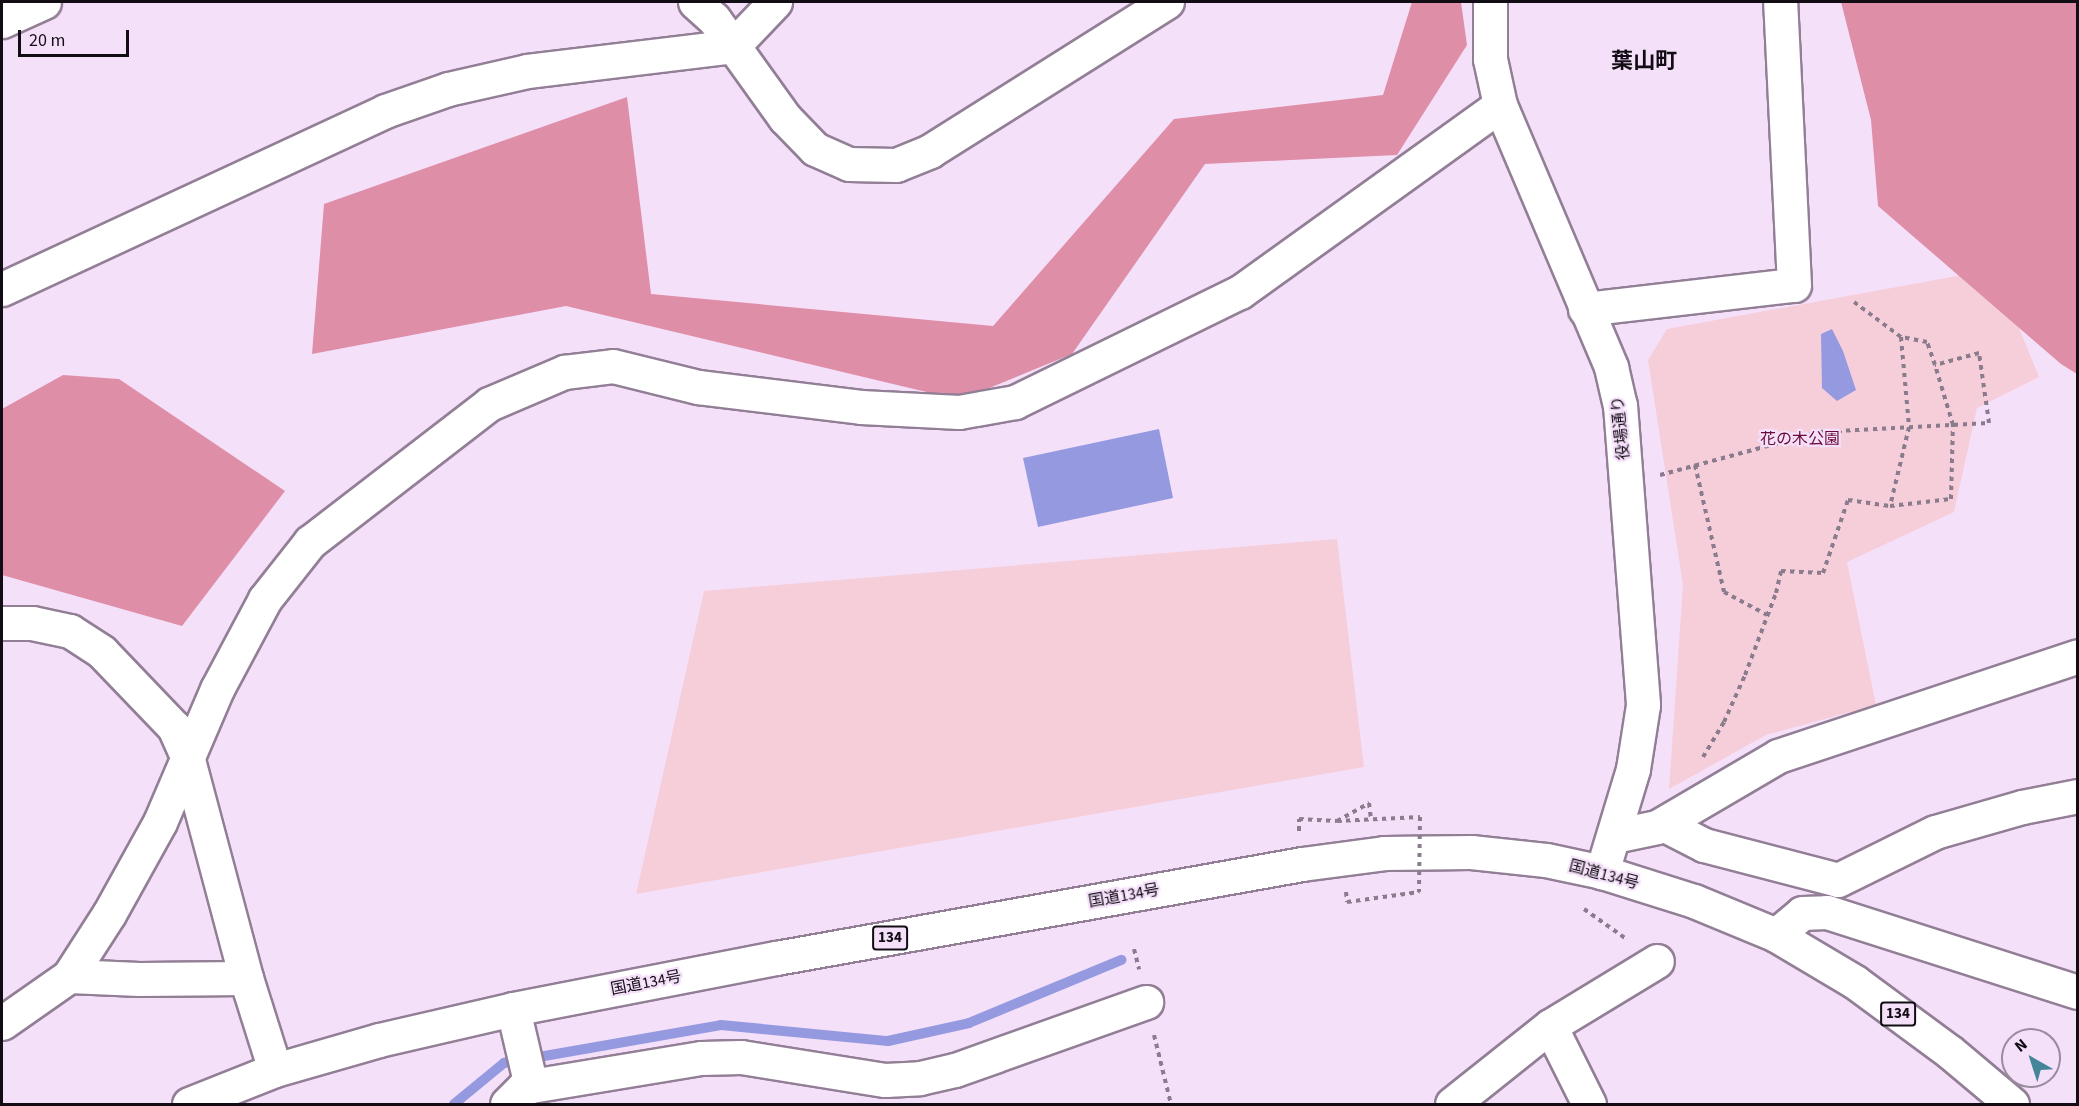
<!DOCTYPE html>
<meta charset="utf-8">
<style>
body{margin:0}
#map{position:relative;width:2079px;height:1106px;overflow:hidden;background:#f5e0fa;font-family:"Source Sans 3","Noto Sans JP",sans-serif}
div>[style]{position:absolute}
.green>*{inset:0;background:#f6ced9}
.forest>*{inset:0;background:#df8ea8}
.water>*{inset:0;background:#959ae0}
.stream>*{height:10px;margin:-5px;padding:0 5px;transform-origin:5px;border-radius:5px;background:#959ae0}
.path>*{height:4px;margin-top:-2px;transform-origin:0;background:repeating-linear-gradient(90deg,#8a7c8d 0 4.5px,transparent 0 9px)}
.roads{filter:drop-shadow(2px 0 #927f96) drop-shadow(-2px 0 #927f96) drop-shadow(0 2px #927f96) drop-shadow(0 -2px #927f96)}
.minor>*{height:33px;margin:-16.5px;padding:0 16.5px;transform-origin:16.5px;border-radius:16.5px;background:#fff}
.highway>*{height:33px;margin:-16.5px;padding:0 16.5px;transform-origin:16.5px;border-radius:16.5px;background:#fff}
.path-bridge>*{height:4px;margin-top:-2px;transform-origin:0;background:repeating-linear-gradient(90deg,#8a7c8d 0 4.5px,transparent 0 9px)}
span{translate:-50% -50%;white-space:nowrap;text-align:center;line-height:1.15;-webkit-text-stroke:4.5px #f5e0fa;paint-order:stroke}
.shield-label span{padding:2px 4px;background:#f5e0fa;border:2px solid;border-radius:4px;-webkit-text-stroke-width:0}
.shield-label{font-size:15px;color:#120c14;font-weight:700}
.street-label{font-size:16px;color:#120c14}
.park-label{font-size:16px;color:#6b0a38}
.district-label{font-size:22px;color:#120c14;font-weight:700}
.frame{position:absolute;inset:0;border:3px solid #120c14;pointer-events:none}
.north{position:absolute;left:2001px;top:1028px;width:60px;height:60px;box-sizing:border-box;background:#f5e0fa;border:2px solid #9a8b9e;border-radius:50%;rotate:321deg;font-size:16px;font-weight:700;line-height:24px;text-align:center;color:#120c14}
.north::after{content:'';display:block;margin:auto;width:21px;height:27px;background:#458599;clip-path:polygon(50% 0,100% 100%,50% 72%,0 100%)}
.scale{position:absolute;left:18px;top:30px;width:111px;height:27px;box-sizing:border-box;border:3px solid #120c14;border-top:0;padding-left:8px;font-size:18px;line-height:21px;white-space:nowrap;color:#120c14;-webkit-text-stroke:4px #f5e0fa;paint-order:stroke}
</style>
<div id="map">
<div class="green">
<div style="clip-path:polygon(1995px 269px,2039px 377px,1977px 408px,1954px 512px,1847px 562px,1876px 705px,1766px 735px,1669px 789px,1683px 585px,1648px 360px,1667px 329px)"></div>
<div style="clip-path:polygon(1337px 539px,1364px 767px,636px 894px,704px 591px)"></div>
</div>
<div class="forest">
<div style="clip-path:polygon(1412px 2px,1461px 2px,1467px 45px,1397px 155px,1205px 164px,1072px 354px,960px 400px,566px 306px,312px 354px,324px 204px,627px 97px,651px 294px,993px 326px,1174px 119px,1383px 95px)"></div>
<div style="clip-path:polygon(1841px 2px,2077px 2px,2077px 374px,2061px 364px,1878px 206px,1871px 120px)"></div>
<div style="clip-path:polygon(63px 375px,119px 379px,285px 491px,182px 626px,2px 575px,2px 409px)"></div>
</div>
<div class="water">
<div style="clip-path:polygon(1832px 329px,1843px 351px,1856px 390px,1837px 401px,1822px 388px,1821px 334px)"></div>
<div style="clip-path:polygon(1159px 429px,1173px 498px,1038px 527px,1023px 458px)"></div>
</div>
<div class="stream">
<div style="left:454px;top:1104px;width:65px;rotate:-39.4deg"></div>
<div style="left:504px;top:1063px;width:220px;rotate:-9.9deg"></div>
<div style="left:721px;top:1025px;width:168px;rotate:5.5deg"></div>
<div style="left:888px;top:1041px;width:83px;rotate:-12.5deg"></div>
<div style="left:969px;top:1023px;width:165px;rotate:-22.5deg"></div>
</div>
<div class="path">
<div style="left:1854px;top:302px;width:59px;rotate:36.7deg"></div>
<div style="left:1901px;top:337px;width:90px;rotate:84.9deg"></div>
<div style="left:1909px;top:427px;width:81px;rotate:103.5deg"></div>
<div style="left:1695px;top:465px;width:130px;rotate:77.1deg"></div>
<div style="left:1724px;top:592px;width:49px;rotate:28.1deg"></div>
<div style="left:1660px;top:475px;width:165px;rotate:-15.1deg"></div>
<div style="left:1819px;top:432px;width:170px;rotate:-3deg"></div>
<div style="left:1989px;top:423px;width:71px;rotate:-98.1deg"></div>
<div style="left:1979px;top:353px;width:46px;rotate:164.7deg"></div>
<div style="left:1703px;top:757px;width:41px;rotate:-59deg"></div>
<div style="left:1724px;top:722px;width:51px;rotate:-65.9deg"></div>
<div style="left:1745px;top:675px;width:88px;rotate:-69.3deg"></div>
<div style="left:1776px;top:593px;width:23px;rotate:-77deg"></div>
<div style="left:1781px;top:571px;width:42px;rotate:2.7deg"></div>
<div style="left:1823px;top:573px;width:77px;rotate:-71.1deg"></div>
<div style="left:1848px;top:500px;width:42px;rotate:8.1deg"></div>
<div style="left:1890px;top:506px;width:61px;rotate:-6.5deg"></div>
<div style="left:1951px;top:499px;width:74px;rotate:-88.5deg"></div>
<div style="left:1953px;top:425px;width:63px;rotate:-106.7deg"></div>
<div style="left:1935px;top:365px;width:24px;rotate:-109deg"></div>
<div style="left:1927px;top:342px;width:26px;rotate:-169deg"></div>
<div style="left:1299px;top:831px;width:12px;rotate:-90deg"></div>
<div style="left:1299px;top:819px;width:38px;rotate:3deg"></div>
<div style="left:1337px;top:821px;width:37px;rotate:-29deg"></div>
<div style="left:1369px;top:803px;width:17px;rotate:83deg"></div>
<div style="left:1346px;top:892px;width:10px;rotate:84deg"></div>
<div style="left:1347px;top:902px;width:73px;rotate:-7.9deg"></div>
<div style="left:1584px;top:909px;width:50px;rotate:35.3deg"></div>
<div style="left:1134px;top:949px;width:21px;rotate:76deg"></div>
<div style="left:1154px;top:1035px;width:71px;rotate:76.2deg"></div>
</div>
<div class="roads">
<div class="minor">
<div style="left:695px;top:2px;width:25px;rotate:42deg"></div>
<div style="left:714px;top:19px;width:122px;rotate:54.4deg"></div>
<div style="left:785px;top:118px;width:43px;rotate:45.9deg"></div>
<div style="left:815px;top:149px;width:37px;rotate:24deg"></div>
<div style="left:849px;top:164px;width:47px;rotate:1.2deg"></div>
<div style="left:896px;top:165px;width:37px;rotate:-22deg"></div>
<div style="left:930px;top:151px;width:280px;rotate:-32.2deg"></div>
<div style="left:1490px;top:2px;width:57px;rotate:90deg"></div>
<div style="left:1490px;top:59px;width:47px;rotate:77.7deg"></div>
<div style="left:1500px;top:105px;width:285px;rotate:67deg"></div>
<div style="left:1611px;top:367px;width:39px;rotate:77deg"></div>
<div style="left:1620px;top:405px;width:301px;rotate:85.6deg"></div>
<div style="left:1643px;top:705px;width:65px;rotate:98.9deg"></div>
<div style="left:1633px;top:769px;width:108px;rotate:106.8deg"></div>
<div style="left:2px;top:21px;width:46px;rotate:-24.3deg"></div>
<div style="left:2px;top:289px;width:422px;rotate:-24.9deg"></div>
<div style="left:385px;top:111px;width:67px;rotate:-19.2deg"></div>
<div style="left:448px;top:89px;width:81px;rotate:-12.8deg"></div>
<div style="left:527px;top:71px;width:208px;rotate:-6.9deg"></div>
<div style="left:733px;top:46px;width:61px;rotate:-46.3deg"></div>
<div style="left:1585px;top:309px;width:210px;rotate:-6.6deg"></div>
<div style="left:1794px;top:285px;width:283px;rotate:-92.8deg"></div>
<div style="left:2px;top:623px;width:30px"></div>
<div style="left:32px;top:623px;width:39px;rotate:12deg"></div>
<div style="left:70px;top:631px;width:38px;rotate:33deg"></div>
<div style="left:102px;top:652px;width:104px;rotate:46.2deg"></div>
<div style="left:174px;top:727px;width:32px;rotate:66deg"></div>
<div style="left:187px;top:756px;width:230px;rotate:75.1deg"></div>
<div style="left:246px;top:978px;width:96px;rotate:72.5deg"></div>
<div style="left:1663px;top:824px;width:46px;rotate:27.1deg"></div>
<div style="left:1704px;top:845px;width:138px;rotate:14.6deg"></div>
<div style="left:1838px;top:880px;width:108px;rotate:-26.3deg"></div>
<div style="left:1935px;top:832px;width:91px;rotate:-16deg"></div>
<div style="left:2022px;top:807px;width:57px;rotate:-11.1deg"></div>
<div style="left:1614px;top:836px;width:44px;rotate:-11.8deg"></div>
<div style="left:1657px;top:827px;width:140px;rotate:-30.4deg"></div>
<div style="left:1778px;top:756px;width:316px;rotate:-18.4deg"></div>
<div style="left:1776px;top:935px;width:34px;rotate:-40deg"></div>
<div style="left:1802px;top:913px;width:25px;rotate:-2deg"></div>
<div style="left:1827px;top:912px;width:263px;rotate:17.7deg"></div>
<div style="left:69px;top:976px;width:74px;rotate:-57.2deg"></div>
<div style="left:109px;top:914px;width:105px;rotate:-61deg"></div>
<div style="left:160px;top:822px;width:145px;rotate:-66.8deg"></div>
<div style="left:217px;top:689px;width:102px;rotate:-61.9deg"></div>
<div style="left:265px;top:599px;width:73px;rotate:-51.7deg"></div>
<div style="left:310px;top:542px;width:226px;rotate:-37.6deg"></div>
<div style="left:489px;top:404px;width:82px;rotate:-23.1deg"></div>
<div style="left:564px;top:372px;width:49px;rotate:-7deg"></div>
<div style="left:613px;top:366px;width:88px;rotate:13.9deg"></div>
<div style="left:698px;top:387px;width:164px;rotate:7deg"></div>
<div style="left:861px;top:407px;width:98px;rotate:2.9deg"></div>
<div style="left:959px;top:412px;width:57px;rotate:-10.1deg"></div>
<div style="left:1015px;top:402px;width:250px;rotate:-26.1deg"></div>
<div style="left:1240px;top:292px;width:320px;rotate:-35.7deg"></div>
<div style="left:513px;top:1009px;width:79px;rotate:76.8deg"></div>
<div style="left:531px;top:1086px;width:172px;rotate:-9.4deg"></div>
<div style="left:701px;top:1058px;width:40px;rotate:-1.4deg"></div>
<div style="left:741px;top:1057px;width:146px;rotate:9.1deg"></div>
<div style="left:885px;top:1080px;width:35px;rotate:-3deg"></div>
<div style="left:920px;top:1078px;width:36px;rotate:-13deg"></div>
<div style="left:955px;top:1070px;width:203px;rotate:-19.6deg"></div>
<div style="left:2px;top:1023px;width:82px;rotate:-35deg"></div>
<div style="left:69px;top:976px;width:70px;rotate:2.5deg"></div>
<div style="left:139px;top:979px;width:107px;rotate:-0.5deg"></div>
<div style="left:1550px;top:1026px;width:87px;rotate:63.4deg"></div>
<div style="left:507px;top:1104px;width:24px;rotate:-45deg"></div>
<div style="left:524px;top:1087px;width:7px;rotate:-8deg"></div>
<div style="left:1452px;top:1104px;width:125px;rotate:-38.5deg"></div>
<div style="left:1550px;top:1026px;width:125px;rotate:-31.3deg"></div>
</div>
<div class="highway">
<div style="left:189px;top:1104px;width:92px;rotate:-21.6deg"></div>
<div style="left:275px;top:1070px;width:108px;rotate:-16.1deg"></div>
<div style="left:379px;top:1040px;width:138px;rotate:-13deg"></div>
<div style="left:513px;top:1009px;width:268px;rotate:-11deg"></div>
<div style="left:776px;top:958px;width:534px;rotate:-10.13deg"></div>
<div style="left:1302px;top:864px;width:83px;rotate:-7.6deg"></div>
<div style="left:1384px;top:853px;width:87px;rotate:-0.7deg"></div>
<div style="left:1471px;top:852px;width:75px;rotate:6.1deg"></div>
<div style="left:1546px;top:860px;width:57px;rotate:12.1deg"></div>
<div style="left:1602px;top:872px;width:96px;rotate:17.5deg"></div>
<div style="left:1694px;top:901px;width:89px;rotate:22.5deg"></div>
<div style="left:1776px;top:935px;width:92px;rotate:30.7deg"></div>
<div style="left:1855px;top:982px;width:118px;rotate:36.4deg"></div>
<div style="left:1950px;top:1052px;width:81px;rotate:40deg"></div>
</div>
</div>
<div class="path-bridge">
<div style="left:1337px;top:821px;width:83px;rotate:-2.8deg"></div>
<div style="left:1420px;top:817px;width:75px;rotate:90.8deg"></div>
</div>
<div class="shield-label">
<span style="left:890px;top:938px">134</span>
<span style="left:1898px;top:1014px">134</span>
</div>
<div class="street-label">
<span style="left:1621px;top:428px;rotate:-96deg">役場通り</span>
<span style="left:1604px;top:875px;rotate:15deg">国道134号</span>
<span style="left:1124px;top:896px;rotate:-10deg">国道134号</span>
<span style="left:646px;top:983px;rotate:-11deg">国道134号</span>
</div>
<div class="park-label">
<span style="left:1800px;top:439px">花の木公園</span>
</div>
<div class="district-label">
<span style="left:1644px;top:62px">葉山町</span>
</div>
<div class="frame"></div>
<div class="north">N</div>
<div class="scale">20 m</div>
</div>
